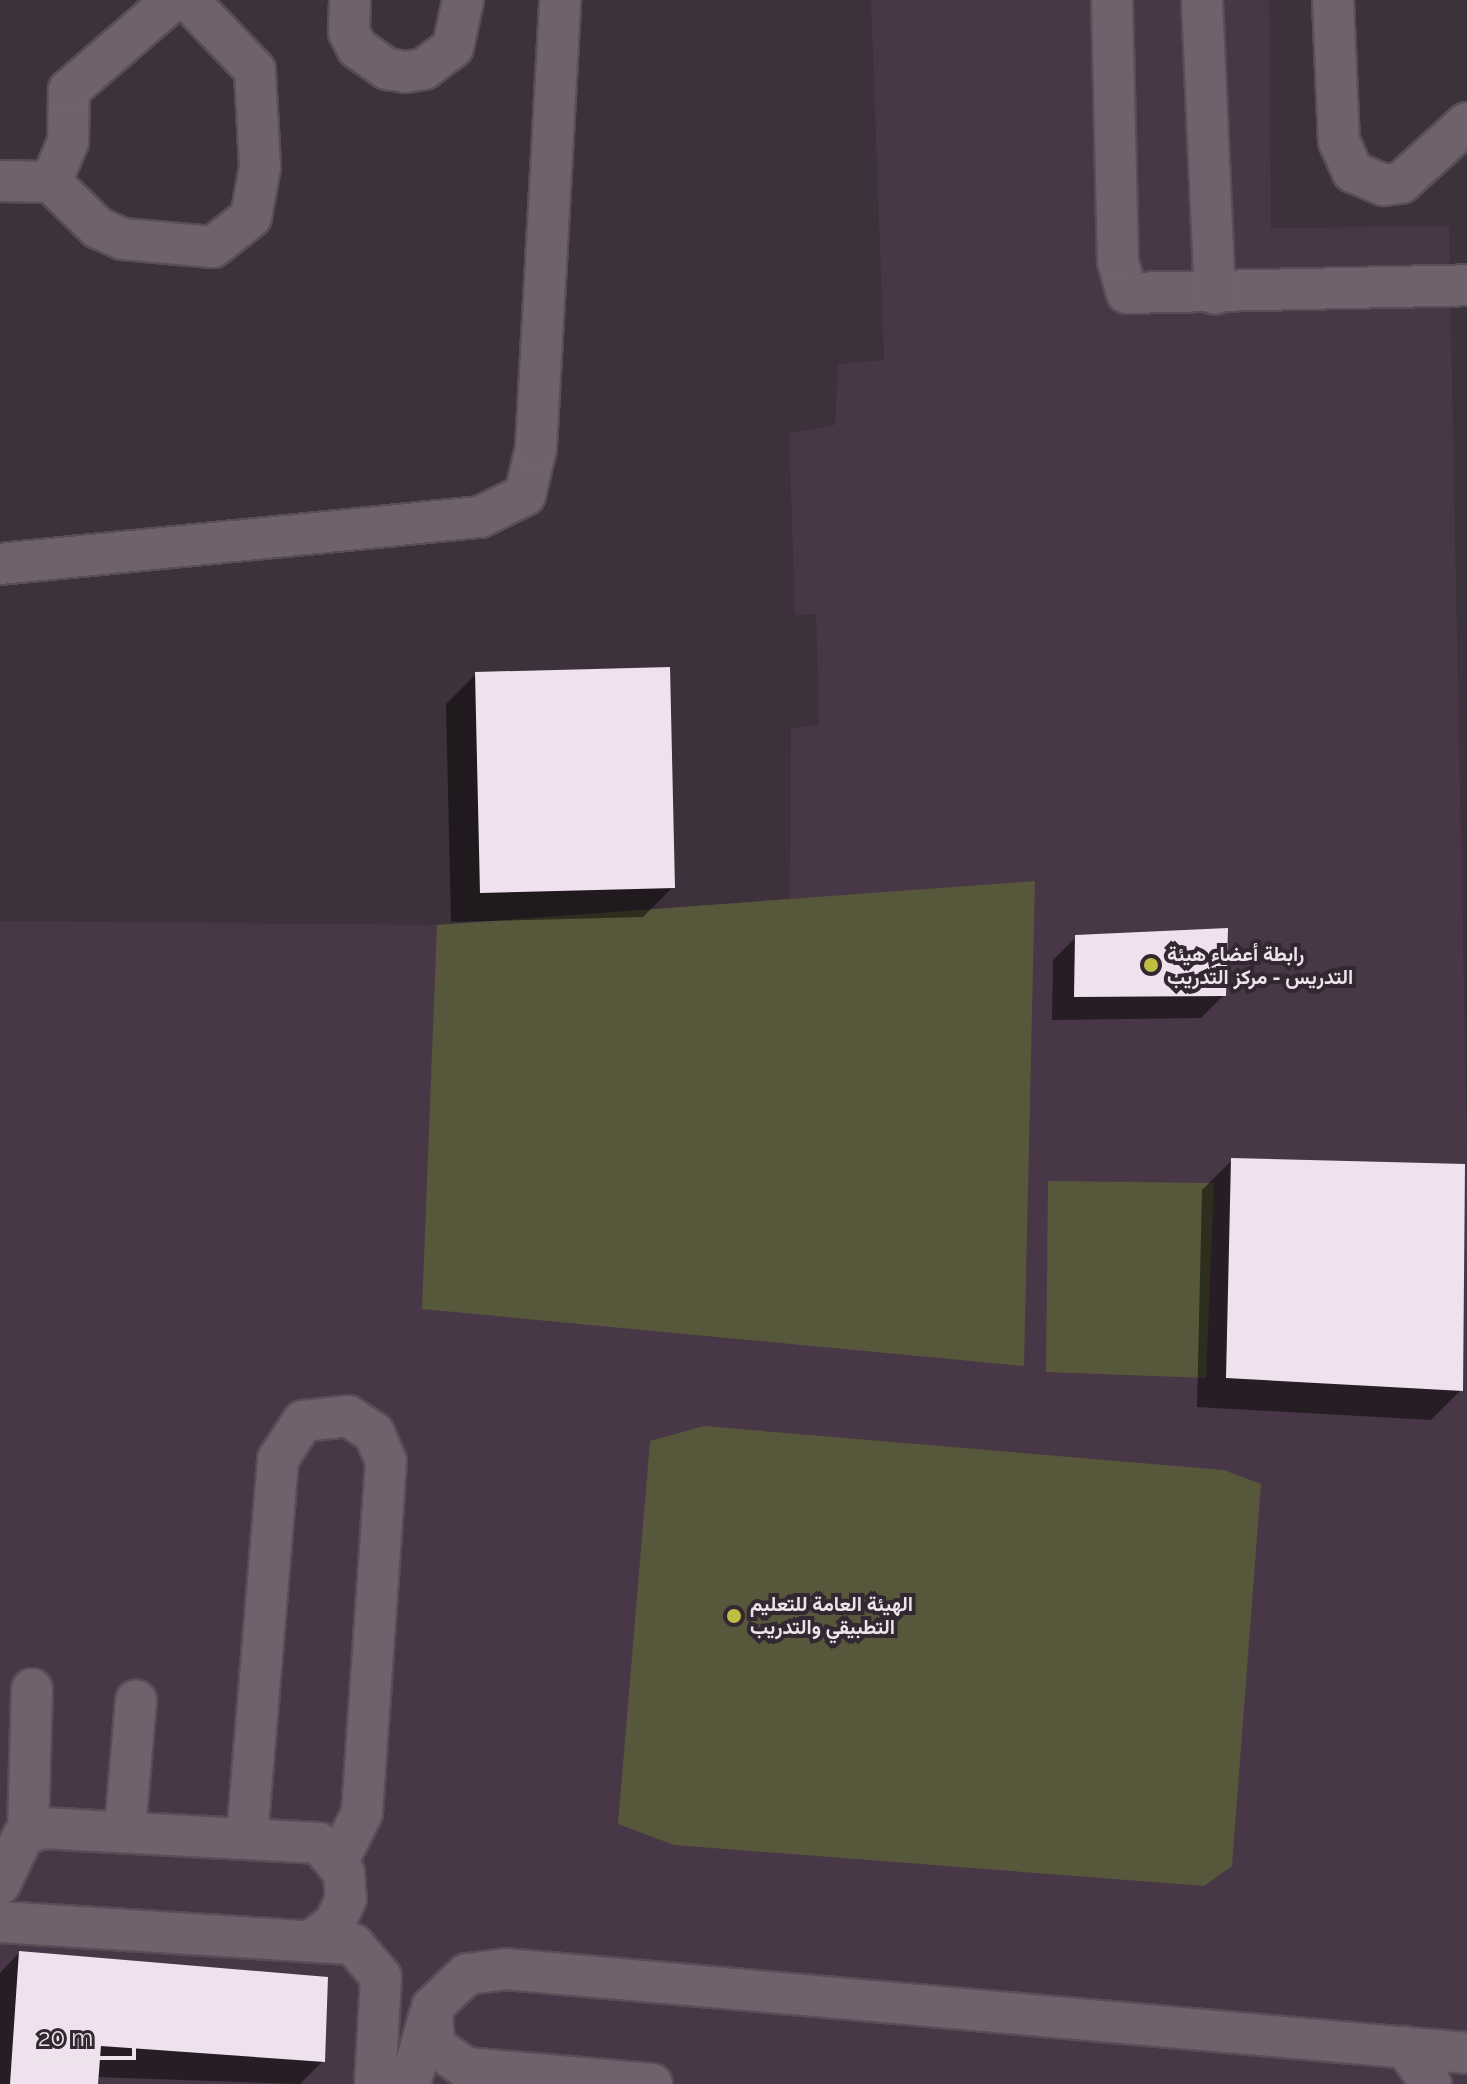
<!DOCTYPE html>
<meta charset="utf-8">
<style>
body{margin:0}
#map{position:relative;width:1467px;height:2084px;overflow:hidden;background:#3d313b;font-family:Raleway,Vazirmatn,sans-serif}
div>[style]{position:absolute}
.built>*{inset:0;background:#483746}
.green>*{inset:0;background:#57573b}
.shadow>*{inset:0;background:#0007}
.building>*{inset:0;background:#f0e1ee}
.roads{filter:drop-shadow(2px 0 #584e56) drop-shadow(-2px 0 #584e56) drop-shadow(0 2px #584e56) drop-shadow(0 -2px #584e56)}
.minor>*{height:40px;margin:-20px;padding:0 20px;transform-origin:20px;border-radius:20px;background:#6f626d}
.dots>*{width:22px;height:22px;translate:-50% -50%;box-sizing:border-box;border:4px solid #332731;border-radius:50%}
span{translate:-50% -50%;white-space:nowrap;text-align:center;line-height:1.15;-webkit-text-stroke:8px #332731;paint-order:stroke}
.poi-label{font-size:20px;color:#ece4ea;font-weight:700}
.left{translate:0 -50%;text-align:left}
.scale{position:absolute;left:24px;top:2024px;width:112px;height:36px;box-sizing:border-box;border:4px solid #ece4ea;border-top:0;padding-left:10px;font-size:24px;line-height:28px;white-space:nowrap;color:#ece4ea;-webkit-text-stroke:6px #332731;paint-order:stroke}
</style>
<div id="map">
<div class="built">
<div style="clip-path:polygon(871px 0,1269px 0,1271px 228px,1449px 226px,1467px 1148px,1467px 2084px,0 2084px,0 921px,437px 925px,790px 899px,791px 728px,819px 725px,816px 614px,795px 615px,789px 433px,835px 425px,838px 364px,884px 360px)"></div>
</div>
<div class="green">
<div style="clip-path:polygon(1035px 881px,1024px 1366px,422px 1309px,437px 925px)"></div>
<div style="clip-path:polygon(1048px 1181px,1214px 1183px,1206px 1378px,1046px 1372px)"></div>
<div style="clip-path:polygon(704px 1426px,1224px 1470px,1261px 1484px,1232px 1866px,1204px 1886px,674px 1845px,618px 1824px,650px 1441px)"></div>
</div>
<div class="shadow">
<div style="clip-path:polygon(476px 674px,673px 887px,643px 917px,451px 922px,446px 704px)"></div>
<div style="clip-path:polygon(1076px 937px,1224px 995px,1201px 1018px,1052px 1020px,1053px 960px)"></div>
<div style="clip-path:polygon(1232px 1160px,1461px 1390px,1431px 1420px,1197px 1407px,1202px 1190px)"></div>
<div style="clip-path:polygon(19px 1953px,323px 2061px,300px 2084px,96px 2077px,96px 2084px,0 2084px,0 1973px)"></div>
</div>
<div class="building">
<div style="clip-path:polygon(670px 667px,675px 888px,480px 893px,475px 672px)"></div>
<div style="clip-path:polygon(1228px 928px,1226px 996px,1074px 997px,1075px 935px)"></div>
<div style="clip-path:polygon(1231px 1158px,1465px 1164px,1463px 1391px,1226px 1378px)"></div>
<div style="clip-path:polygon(19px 1951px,328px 1977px,325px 2062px,101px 2046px,98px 2084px,10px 2084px)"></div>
</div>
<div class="roads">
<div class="minor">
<div style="left:350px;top:0;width:32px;rotate:92deg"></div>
<div style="left:349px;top:32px;width:18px;rotate:63deg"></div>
<div style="left:357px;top:48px;width:37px;rotate:35deg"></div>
<div style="left:387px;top:69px;width:18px;rotate:9deg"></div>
<div style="left:405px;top:72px;width:19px;rotate:-9deg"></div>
<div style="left:424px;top:69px;width:36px;rotate:-37deg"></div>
<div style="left:453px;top:47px;width:48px;rotate:-78deg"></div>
<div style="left:1112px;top:0;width:262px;rotate:88.7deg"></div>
<div style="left:1118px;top:262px;width:32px;rotate:74deg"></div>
<div style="left:1127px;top:293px;width:340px;rotate:-1.3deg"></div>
<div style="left:1202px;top:0;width:294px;rotate:87.5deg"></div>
<div style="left:1333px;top:0;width:141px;rotate:87.6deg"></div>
<div style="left:1339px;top:141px;width:34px;rotate:66deg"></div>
<div style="left:1353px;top:172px;width:34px;rotate:23deg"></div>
<div style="left:1384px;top:185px;width:17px;rotate:-7deg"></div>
<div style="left:1401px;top:183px;width:89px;rotate:-42.3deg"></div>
<div style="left:0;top:181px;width:51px;rotate:1.1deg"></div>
<div style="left:51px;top:182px;width:43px;rotate:-67deg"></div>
<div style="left:68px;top:142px;width:52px;rotate:-88.9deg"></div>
<div style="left:69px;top:90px;width:138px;rotate:-40.9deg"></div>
<div style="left:51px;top:182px;width:66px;rotate:44.4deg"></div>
<div style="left:98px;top:228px;width:27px;rotate:24deg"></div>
<div style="left:123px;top:239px;width:90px;rotate:5.1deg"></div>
<div style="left:213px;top:247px;width:48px;rotate:-38.3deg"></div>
<div style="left:251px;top:217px;width:51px;rotate:-79.8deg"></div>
<div style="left:260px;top:167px;width:97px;rotate:-93deg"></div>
<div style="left:255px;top:70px;width:97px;rotate:-133.7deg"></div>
<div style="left:0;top:564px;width:482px;rotate:-5.6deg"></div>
<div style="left:480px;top:517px;width:50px;rotate:-26.1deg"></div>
<div style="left:525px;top:495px;width:48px;rotate:-76.8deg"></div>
<div style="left:536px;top:448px;width:449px;rotate:-86.9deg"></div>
<div style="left:125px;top:1829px;width:129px;rotate:-85.1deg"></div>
<div style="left:28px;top:1832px;width:143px;rotate:-88.4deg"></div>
<div style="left:247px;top:1837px;width:379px;rotate:-85.3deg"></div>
<div style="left:278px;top:1459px;width:45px;rotate:-56.7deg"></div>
<div style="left:303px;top:1421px;width:45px;rotate:-6.3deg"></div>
<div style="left:348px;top:1416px;width:31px;rotate:33deg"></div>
<div style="left:374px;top:1433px;width:30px;rotate:67deg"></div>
<div style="left:386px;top:1461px;width:353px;rotate:93.9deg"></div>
<div style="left:362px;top:1813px;width:54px;rotate:116.6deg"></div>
<div style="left:0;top:1884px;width:53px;rotate:-64.4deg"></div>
<div style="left:23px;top:1836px;width:20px;rotate:-24deg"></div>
<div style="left:41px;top:1828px;width:278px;rotate:3.1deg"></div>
<div style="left:319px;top:1843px;width:39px;rotate:50deg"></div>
<div style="left:344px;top:1873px;width:26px;rotate:86deg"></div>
<div style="left:346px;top:1899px;width:26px;rotate:115deg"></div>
<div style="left:335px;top:1923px;width:26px;rotate:143deg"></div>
<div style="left:0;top:1922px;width:354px;rotate:3.6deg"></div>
<div style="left:353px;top:1944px;width:43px;rotate:49.7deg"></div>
<div style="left:381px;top:1977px;width:107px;rotate:93.2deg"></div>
<div style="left:1405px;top:2047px;width:45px;rotate:54.9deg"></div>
<div style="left:410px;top:2084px;width:70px;rotate:-74.2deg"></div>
<div style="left:652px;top:2084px;width:187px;rotate:-175.1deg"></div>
<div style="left:466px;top:2068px;width:39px;rotate:-145deg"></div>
<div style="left:434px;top:2046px;width:39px;rotate:-93deg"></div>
<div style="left:432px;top:2007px;width:48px;rotate:-43.3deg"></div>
<div style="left:467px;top:1974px;width:38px;rotate:-7deg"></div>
<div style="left:505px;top:1969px;width:966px;rotate:4.99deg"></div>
</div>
</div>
<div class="dots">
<div style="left:1151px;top:965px;background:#bfbe42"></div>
<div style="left:734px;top:1616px;background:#bfbe42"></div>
</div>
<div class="poi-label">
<span class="left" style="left:1167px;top:966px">رابطة أعضاء هيئة<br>التدريس - مركز التدريب</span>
<span class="left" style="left:750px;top:1616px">الهيئة العامة للتعليم<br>التطبيقي والتدريب</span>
</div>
<div class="scale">20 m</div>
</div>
